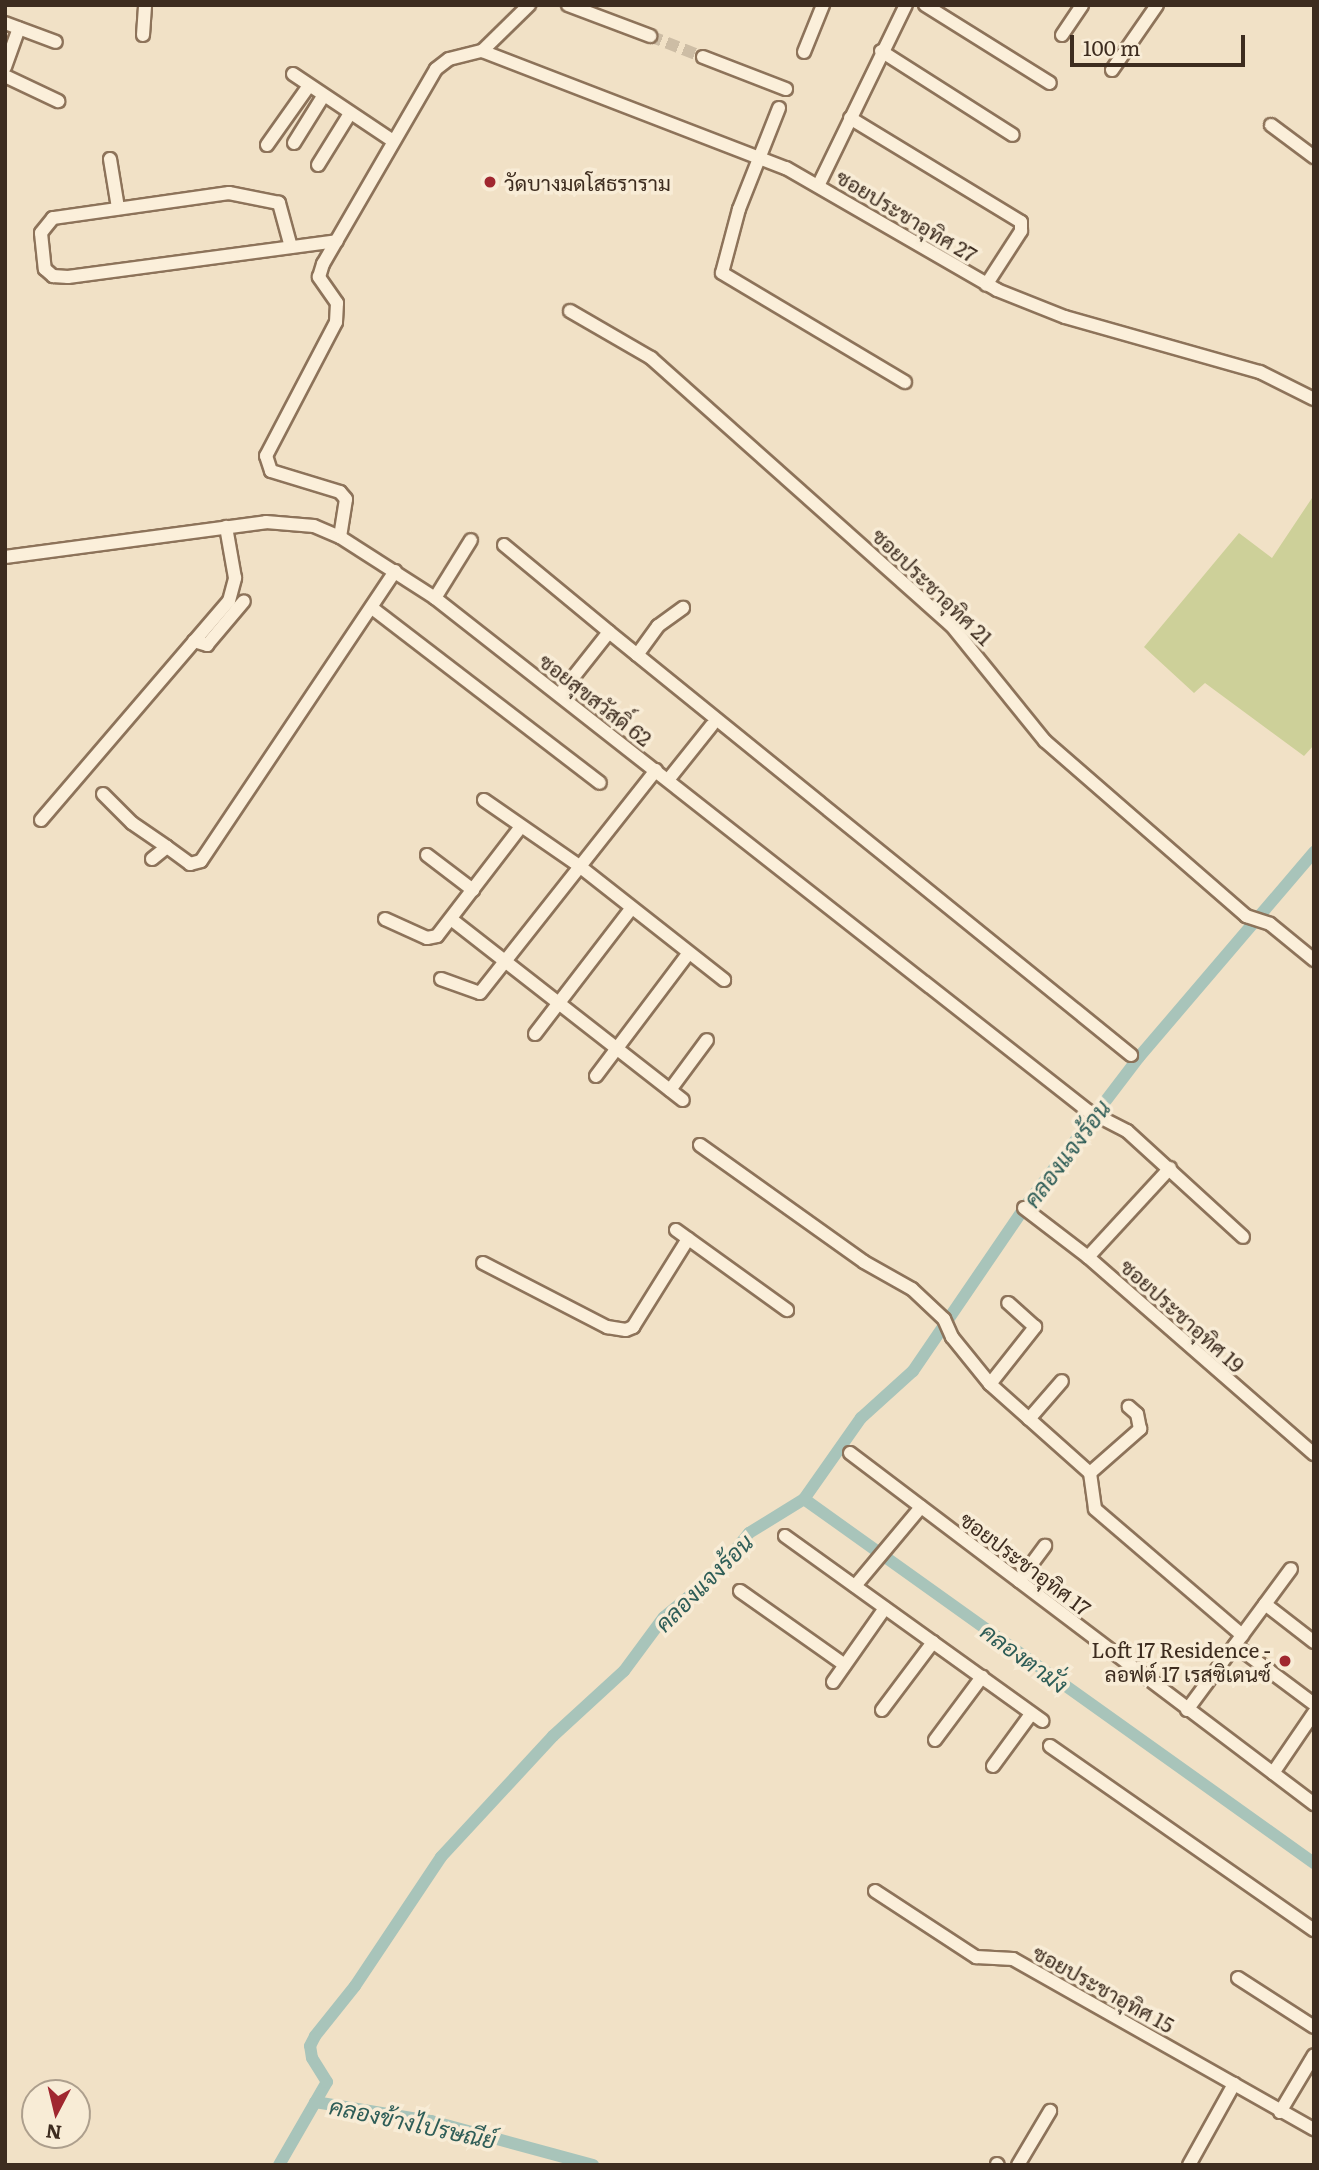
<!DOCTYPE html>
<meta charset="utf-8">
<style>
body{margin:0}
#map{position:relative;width:1319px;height:2170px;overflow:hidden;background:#f1e1c6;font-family:Literata,Sarabun,serif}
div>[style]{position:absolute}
.green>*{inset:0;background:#cdd099}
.canal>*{height:12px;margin:-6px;padding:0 6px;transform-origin:6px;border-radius:6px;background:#a8c4ba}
.minor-tunnel>*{height:12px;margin-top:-6px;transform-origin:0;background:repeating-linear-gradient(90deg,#cdbda5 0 12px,transparent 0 18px)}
.roads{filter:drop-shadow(2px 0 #8d735a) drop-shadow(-2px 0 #8d735a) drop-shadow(0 2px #8d735a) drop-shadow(0 -2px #8d735a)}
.minor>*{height:12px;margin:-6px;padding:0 6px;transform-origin:6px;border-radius:6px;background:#fbefda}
.dots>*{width:19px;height:19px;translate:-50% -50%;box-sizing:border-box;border:4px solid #f8ecd6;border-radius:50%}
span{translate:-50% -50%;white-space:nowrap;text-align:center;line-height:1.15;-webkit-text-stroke:7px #f8ecd6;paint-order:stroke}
.poi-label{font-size:21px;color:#3d2c1f}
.left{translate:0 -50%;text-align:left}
.right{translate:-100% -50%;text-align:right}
.street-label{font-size:21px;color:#3d2c1f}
.water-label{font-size:23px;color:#2e5d57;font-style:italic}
.frame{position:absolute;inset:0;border:7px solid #3d2c1f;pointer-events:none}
.north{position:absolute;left:21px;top:2079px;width:70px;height:70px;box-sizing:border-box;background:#f8ecd6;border:2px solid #ad9f8d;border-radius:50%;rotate:187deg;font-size:19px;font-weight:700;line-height:28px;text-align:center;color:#3d2c1f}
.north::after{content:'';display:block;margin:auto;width:24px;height:32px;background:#a0272f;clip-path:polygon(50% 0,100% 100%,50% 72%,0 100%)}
.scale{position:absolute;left:1070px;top:35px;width:175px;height:32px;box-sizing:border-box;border:4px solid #3d2c1f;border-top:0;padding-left:9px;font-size:21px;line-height:24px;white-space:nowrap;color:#3d2c1f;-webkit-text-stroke:5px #f8ecd6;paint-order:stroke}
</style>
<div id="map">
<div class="green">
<div style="clip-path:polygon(1314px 495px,1314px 745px,1304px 756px,1205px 683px,1194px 693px,1144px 647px,1239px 533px,1272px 558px)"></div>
</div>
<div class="canal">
<div style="left:804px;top:1499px;width:627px;rotate:35.52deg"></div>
<div style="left:315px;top:2102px;width:118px;rotate:9.3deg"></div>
<div style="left:431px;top:2121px;width:168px;rotate:15.2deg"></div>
<div style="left:279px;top:2165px;width:96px;rotate:-60deg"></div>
<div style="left:327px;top:2082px;width:28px;rotate:-122deg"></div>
<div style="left:312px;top:2058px;width:12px;rotate:-99deg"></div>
<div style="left:310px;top:2046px;width:11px;rotate:-63deg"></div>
<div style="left:315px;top:2036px;width:64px;rotate:-51.3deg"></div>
<div style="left:355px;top:1986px;width:155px;rotate:-56.3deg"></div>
<div style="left:441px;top:1857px;width:165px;rotate:-47.2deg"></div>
<div style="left:553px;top:1736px;width:96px;rotate:-42.5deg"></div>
<div style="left:624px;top:1671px;width:67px;rotate:-53.5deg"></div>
<div style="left:664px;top:1617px;width:67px;rotate:-39.6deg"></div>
<div style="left:716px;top:1574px;width:53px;rotate:-51.2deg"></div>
<div style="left:749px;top:1533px;width:65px;rotate:-31.7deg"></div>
<div style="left:804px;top:1499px;width:99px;rotate:-54.9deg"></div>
<div style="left:861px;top:1418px;width:70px;rotate:-42.1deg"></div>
<div style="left:913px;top:1371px;width:197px;rotate:-55.7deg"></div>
<div style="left:1024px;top:1208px;width:190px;rotate:-52.7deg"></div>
<div style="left:1139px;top:1057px;width:270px;rotate:-49.5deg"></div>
</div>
<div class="minor-tunnel">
<div style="left:650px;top:36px;width:57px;rotate:21.6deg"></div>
</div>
<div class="roads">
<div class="minor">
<div style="left:568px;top:5px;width:88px;rotate:20.7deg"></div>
<div style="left:925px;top:5px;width:147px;rotate:32deg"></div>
<div style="left:5px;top:23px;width:54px;rotate:20.4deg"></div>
<div style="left:143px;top:35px;width:30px;rotate:-86deg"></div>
<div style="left:1062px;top:35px;width:36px;rotate:-56deg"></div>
<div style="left:482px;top:51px;width:326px;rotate:21.1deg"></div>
<div style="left:786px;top:168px;width:244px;rotate:30deg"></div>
<div style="left:997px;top:290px;width:73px;rotate:21.7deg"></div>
<div style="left:1065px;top:317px;width:203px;rotate:15.8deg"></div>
<div style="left:1260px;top:372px;width:60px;rotate:26.6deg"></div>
<div style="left:482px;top:51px;width:66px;rotate:-44.4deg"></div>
<div style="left:881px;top:51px;width:156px;rotate:32.5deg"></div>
<div style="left:804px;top:52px;width:51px;rotate:-68deg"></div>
<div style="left:703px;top:57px;width:89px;rotate:21.1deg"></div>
<div style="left:5px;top:67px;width:41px;rotate:-70.3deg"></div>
<div style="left:1112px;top:70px;width:79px;rotate:-55.3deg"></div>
<div style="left:293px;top:74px;width:120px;rotate:33.8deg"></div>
<div style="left:5px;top:76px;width:59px;rotate:25.3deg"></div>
<div style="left:779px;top:108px;width:109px;rotate:111.6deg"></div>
<div style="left:739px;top:209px;width:66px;rotate:104.9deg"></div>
<div style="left:722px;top:273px;width:213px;rotate:30.8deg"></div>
<div style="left:850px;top:118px;width:200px;rotate:31.3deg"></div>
<div style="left:1021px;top:222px;width:9px;rotate:90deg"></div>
<div style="left:1021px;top:231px;width:64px;rotate:122.9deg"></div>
<div style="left:1271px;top:125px;width:54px;rotate:36.7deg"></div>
<div style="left:294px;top:143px;width:53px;rotate:-58.1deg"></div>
<div style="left:267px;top:145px;width:71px;rotate:-54.7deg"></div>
<div style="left:110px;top:159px;width:50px;rotate:80.7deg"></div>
<div style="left:318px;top:165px;width:59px;rotate:-58.2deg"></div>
<div style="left:819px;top:184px;width:199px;rotate:-64.1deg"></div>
<div style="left:291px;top:247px;width:46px;rotate:-105.3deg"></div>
<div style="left:279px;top:203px;width:51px;rotate:-168.7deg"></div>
<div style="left:229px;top:193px;width:178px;rotate:171.9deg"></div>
<div style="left:53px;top:218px;width:19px;rotate:129deg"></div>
<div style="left:41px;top:233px;width:36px;rotate:84deg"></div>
<div style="left:45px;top:269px;width:11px;rotate:41deg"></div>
<div style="left:53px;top:276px;width:15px;rotate:4deg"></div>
<div style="left:68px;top:277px;width:271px;rotate:-7.6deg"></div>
<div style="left:570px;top:311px;width:94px;rotate:30.1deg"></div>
<div style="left:651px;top:358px;width:402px;rotate:41.7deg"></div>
<div style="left:951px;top:625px;width:149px;rotate:51deg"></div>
<div style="left:1045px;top:741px;width:267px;rotate:41deg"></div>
<div style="left:1246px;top:916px;width:25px;rotate:18deg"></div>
<div style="left:1270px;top:924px;width:57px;rotate:39.3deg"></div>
<div style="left:340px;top:537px;width:38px;rotate:-81deg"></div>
<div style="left:346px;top:499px;width:9px;rotate:-131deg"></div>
<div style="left:340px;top:492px;width:72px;rotate:-163.1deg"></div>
<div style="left:271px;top:471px;width:16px;rotate:-108deg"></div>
<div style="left:266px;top:456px;width:151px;rotate:-62.4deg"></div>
<div style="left:336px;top:322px;width:19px;rotate:-87deg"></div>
<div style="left:337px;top:303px;width:32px;rotate:-125deg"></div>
<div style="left:319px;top:277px;width:14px;rotate:-73deg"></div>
<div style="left:323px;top:264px;width:225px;rotate:-59.9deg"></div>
<div style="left:436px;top:69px;width:16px;rotate:-38deg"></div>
<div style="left:449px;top:59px;width:34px;rotate:-14deg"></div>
<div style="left:504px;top:545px;width:136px;rotate:39.6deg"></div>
<div style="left:609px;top:632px;width:80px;rotate:128.4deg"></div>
<div style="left:5px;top:557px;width:263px;rotate:-7.6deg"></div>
<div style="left:266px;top:522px;width:48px;rotate:4.8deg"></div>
<div style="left:314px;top:526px;width:28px;rotate:23deg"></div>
<div style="left:340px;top:537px;width:113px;rotate:32.7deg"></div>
<div style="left:435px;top:598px;width:830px;rotate:38.15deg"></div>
<div style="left:1088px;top:1111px;width:44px;rotate:27.1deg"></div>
<div style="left:1127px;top:1131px;width:157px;rotate:42.4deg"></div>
<div style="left:435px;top:598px;width:68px;rotate:-58.2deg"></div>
<div style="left:372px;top:608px;width:287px;rotate:37.5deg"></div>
<div style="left:609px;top:632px;width:672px;rotate:39.02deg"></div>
<div style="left:194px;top:641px;width:14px;rotate:17deg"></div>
<div style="left:207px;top:645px;width:57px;rotate:-49.9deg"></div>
<div style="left:637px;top:655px;width:36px;rotate:-54deg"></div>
<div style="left:658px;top:626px;width:31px;rotate:-36deg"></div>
<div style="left:668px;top:780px;width:70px;rotate:-51.3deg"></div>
<div style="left:103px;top:794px;width:41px;rotate:45deg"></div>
<div style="left:132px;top:823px;width:42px;rotate:34.4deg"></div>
<div style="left:484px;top:800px;width:114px;rotate:34.7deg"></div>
<div style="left:578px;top:865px;width:186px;rotate:38.2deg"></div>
<div style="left:41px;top:820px;width:289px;rotate:-49.4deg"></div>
<div style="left:229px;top:601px;width:24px;rotate:-75deg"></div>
<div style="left:235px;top:578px;width:52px;rotate:-100deg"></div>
<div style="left:427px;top:855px;width:58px;rotate:37.3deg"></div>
<div style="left:152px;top:859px;width:19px;rotate:-39deg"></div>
<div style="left:167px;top:847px;width:29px;rotate:36deg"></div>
<div style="left:190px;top:864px;width:11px;rotate:-15deg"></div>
<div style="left:201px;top:861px;width:349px;rotate:-56.2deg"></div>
<div style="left:385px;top:919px;width:46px;rotate:24.3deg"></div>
<div style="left:427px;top:938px;width:10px;rotate:-11deg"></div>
<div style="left:437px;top:936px;width:136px;rotate:-52.5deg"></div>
<div style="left:451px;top:919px;width:294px;rotate:38deg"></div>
<div style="left:441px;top:979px;width:41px;rotate:19.7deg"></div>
<div style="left:480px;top:993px;width:284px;rotate:-51.7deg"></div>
<div style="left:535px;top:1034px;width:158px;rotate:-52.5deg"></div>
<div style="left:596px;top:1076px;width:153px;rotate:-53deg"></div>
<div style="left:670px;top:1090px;width:62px;rotate:-53.5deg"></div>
<div style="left:700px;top:1145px;width:201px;rotate:35.5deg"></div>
<div style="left:864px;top:1262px;width:55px;rotate:29.4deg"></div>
<div style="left:912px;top:1289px;width:44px;rotate:43.2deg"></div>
<div style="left:944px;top:1319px;width:20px;rotate:66deg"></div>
<div style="left:952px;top:1337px;width:60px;rotate:51deg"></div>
<div style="left:990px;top:1384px;width:134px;rotate:41.7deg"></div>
<div style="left:1090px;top:1473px;width:36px;rotate:82deg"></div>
<div style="left:1095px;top:1509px;width:194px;rotate:40.6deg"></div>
<div style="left:1024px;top:1208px;width:81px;rotate:37.4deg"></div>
<div style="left:1088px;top:1257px;width:300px;rotate:41.1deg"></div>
<div style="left:676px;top:1230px;width:137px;rotate:35.8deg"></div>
<div style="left:1088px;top:1257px;width:121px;rotate:-47.3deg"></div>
<div style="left:483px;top:1263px;width:140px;rotate:27.3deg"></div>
<div style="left:607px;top:1327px;width:19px;rotate:9deg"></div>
<div style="left:626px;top:1330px;width:8px;rotate:-23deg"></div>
<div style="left:633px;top:1327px;width:104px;rotate:-58deg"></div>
<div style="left:990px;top:1384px;width:73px;rotate:-51.7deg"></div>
<div style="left:1035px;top:1327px;width:36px;rotate:-138deg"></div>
<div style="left:1029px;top:1419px;width:50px;rotate:-49deg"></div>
<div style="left:850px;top:1453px;width:582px;rotate:37.11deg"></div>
<div style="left:1090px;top:1473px;width:67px;rotate:-41.3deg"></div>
<div style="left:1140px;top:1429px;width:15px;rotate:-101deg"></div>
<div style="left:1137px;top:1414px;width:11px;rotate:-139deg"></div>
<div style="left:785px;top:1536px;width:317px;rotate:35.7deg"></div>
<div style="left:1019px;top:1581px;width:44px;rotate:-53.4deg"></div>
<div style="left:855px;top:1586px;width:103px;rotate:-50.1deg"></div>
<div style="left:740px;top:1591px;width:128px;rotate:35.2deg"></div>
<div style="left:1265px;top:1604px;width:62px;rotate:37.8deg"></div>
<div style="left:1235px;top:1645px;width:99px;rotate:36.8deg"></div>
<div style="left:833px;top:1682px;width:90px;rotate:-54.9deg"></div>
<div style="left:882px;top:1710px;width:85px;rotate:-53.1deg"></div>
<div style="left:1187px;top:1710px;width:175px;rotate:-53.6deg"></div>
<div style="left:935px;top:1740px;width:79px;rotate:-53.3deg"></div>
<div style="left:1050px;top:1746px;width:322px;rotate:34.9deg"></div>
<div style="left:993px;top:1766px;width:64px;rotate:-53.8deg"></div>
<div style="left:1273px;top:1773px;width:73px;rotate:-55.7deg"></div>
<div style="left:875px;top:1891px;width:121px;rotate:33.2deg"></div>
<div style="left:976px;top:1957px;width:37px;rotate:3deg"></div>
<div style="left:1013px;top:1959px;width:346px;rotate:29.5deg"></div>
<div style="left:1238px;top:1978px;width:90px;rotate:32.8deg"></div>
<div style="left:1280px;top:2112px;width:66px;rotate:-59.2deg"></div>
<div style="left:997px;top:2164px;width:1px;rotate:45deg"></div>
<div style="left:1018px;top:2165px;width:63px;rotate:-59.3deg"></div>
<div style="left:1189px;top:2165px;width:93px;rotate:-60.9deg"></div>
</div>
</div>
<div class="dots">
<div style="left:490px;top:182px;background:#a0272f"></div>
<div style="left:1285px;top:1661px;background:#a0272f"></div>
</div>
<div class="poi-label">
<span class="left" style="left:504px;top:182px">วัดบางมดโสธราราม</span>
<span class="right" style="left:1271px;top:1661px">Loft 17 Residence -<br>ลอฟต์ 17 เรสซิเดนซ์</span>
</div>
<div class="street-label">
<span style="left:907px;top:215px;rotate:31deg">ซอยประชาอุทิศ 27</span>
<span style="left:933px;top:586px;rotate:44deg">ซอยประชาอุทิศ 21</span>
<span style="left:596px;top:699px;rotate:38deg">ซอยสุขสวัสดิ์ 62</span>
<span style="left:1183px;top:1315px;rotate:42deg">ซอยประชาอุทิศ 19</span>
<span style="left:1026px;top:1563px;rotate:37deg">ซอยประชาอุทิศ 17</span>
<span style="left:1104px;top:1988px;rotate:29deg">ซอยประชาอุทิศ 15</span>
</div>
<div class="water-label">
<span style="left:1066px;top:1153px;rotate:-53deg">คลองแจงร้อน</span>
<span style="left:703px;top:1582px;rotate:-45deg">คลองแจงร้อน</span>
<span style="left:1025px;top:1657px;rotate:36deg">คลองตามั่ง</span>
<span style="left:413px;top:2122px;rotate:12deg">คลองข้างไปรษณีย์</span>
</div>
<div class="frame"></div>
<div class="north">N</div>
<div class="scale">100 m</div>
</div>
